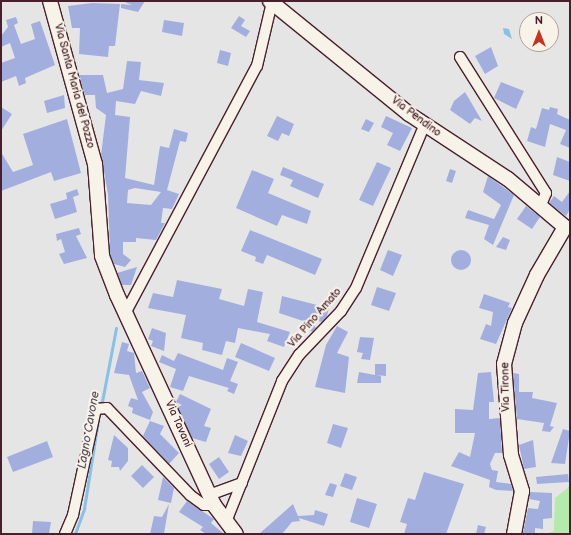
<!DOCTYPE html>
<style>
body{margin:0}
#map{position:relative;width:571px;height:535px;overflow:hidden;background:#e6e5e6;font-family:"Balsamiq Sans",sans-serif}
div>[style]{position:absolute}
.green>*{inset:0;background:#b4eaac}
.water>*{inset:0;background:#86c2e5}
.stream>*{height:2.5px;margin:-1.25px;padding:0 1.25px;transform-origin:1.25px;border-radius:1.25px;background:#86c2e5}
.building>*{inset:0;background:#a2afde}
.round{border-radius:50%}
.roads{filter:drop-shadow(1px 0 #4a1f2b) drop-shadow(-1px 0 #4a1f2b) drop-shadow(0 1px #4a1f2b) drop-shadow(0 -1px #4a1f2b)}
.street>*{height:10px;margin:-5px;padding:0 5px;transform-origin:5px;border-radius:5px;background:#f7f3e8}
.secondary>*{height:14px;margin:-7px;padding:0 7px;transform-origin:7px;border-radius:7px;background:#f7f3e8}
span{translate:-50% -50%;white-space:nowrap;text-align:center;line-height:1.15;-webkit-text-stroke:4px #f7f3e8;paint-order:stroke}
.street-label{font-size:11px;color:#4a1f2b}
.water-label{font-size:12px;color:#5c5063;font-style:italic}
.frame{position:absolute;inset:0;border:2px solid #4a1f2b;pointer-events:none}
.north{position:absolute;left:519px;top:12px;width:40px;height:40px;box-sizing:border-box;background:#f7f3e8;border:1px solid #b29e9c;border-radius:50%;rotate:0deg;font-size:11px;font-weight:700;line-height:16px;text-align:center;color:#4a1f2b}
.north::after{content:'';display:block;margin:auto;width:14px;height:18px;background:#c8321e;clip-path:polygon(50% 0,100% 100%,50% 72%,0 100%)}
</style>
<div id="map">
<div class="green">
<div style="clip-path:polygon(570px 486px,570px 534px,545px 534px,554px 531px,555px 498px)"></div>
</div>
<div class="water">
<div style="clip-path:polygon(503px 28px,509px 29px,512px 39px,504px 34px)"></div>
</div>
<div class="stream">
<div style="left:101px;top:407px;width:80px;rotate:-79.2deg"></div>
<div style="left:75px;top:534px;width:27px;rotate:-70deg"></div>
<div style="left:84px;top:509px;width:89px;rotate:-81deg"></div>
</div>
<div class="building">
<div style="clip-path:polygon(122px 1px,145px 1px,138px 12px,121px 8px,121px 4px,132px 5px)"></div>
<div style="clip-path:polygon(92px 3px,120px 4px,115px 46px,109px 46px,108px 57px,79px 54px,80px 28px,72px 28px,68px 6px)"></div>
<div style="clip-path:polygon(239px 16px,245px 20px,241px 26px,250px 31px,246px 37px,231px 28px)"></div>
<div style="clip-path:polygon(16px 17px,18px 23px,14px 25px,21px 44px,35px 39px,31px 24px,40px 21px,55px 65px,25px 78px,26px 83px,19px 86px,16px 76px,1px 82px,1px 63px,15px 58px,10px 43px,1px 47px,1px 36px,8px 27px,6px 20px)"></div>
<div style="clip-path:polygon(164px 20px,184px 23px,182px 36px,162px 32px)"></div>
<div style="clip-path:polygon(491px 47px,498px 66px,485px 74px,475px 56px)"></div>
<div style="clip-path:polygon(220px 50px,231px 53px,228px 66px,217px 63px)"></div>
<div style="clip-path:polygon(evenodd,127px 61px,141px 62px,139px 80px,164px 83px,161px 96px,141px 91px,135px 104px,116px 101px,115px 115px,130px 117px,125px 178px,154px 185px,160px 146px,169px 148px,174px 129px,188px 133px,186px 142px,180px 141px,167px 190px,179px 194px,172px 209px,163px 208px,161px 223px,165px 223px,156px 240px,136px 238px,136px 242px,123px 242px,123px 254px,131px 260px,125px 267px,114px 264px,110px 254px,108px 194px,101px 155px,106px 115px,96px 108px,95px 95px,85px 95px,79px 75px,103px 75px,107px 93px,123px 89px,127px 61px,135px 188px,161px 192px,151px 205px,127px 203px,128px 190px,135px 188px)"></div>
<div style="clip-path:polygon(501px 82px,524px 91px,516px 109px,494px 98px)"></div>
<div style="clip-path:polygon(465px 92px,482px 121px,475px 118px,470px 124px,450px 110px,454px 101px)"></div>
<div style="clip-path:polygon(64px 95px,65px 108px,47px 113px,44px 101px)"></div>
<div style="clip-path:polygon(1px 107px,12px 114px,1px 131px)"></div>
<div style="clip-path:polygon(550px 107px,558px 109px,557px 114px,570px 120px,570px 148px,560px 144px,566px 130px,550px 124px,545px 147px,527px 141px,531px 127px,536px 129px,542px 108px,549px 110px)"></div>
<div style="clip-path:polygon(277px 116px,294px 124px,289px 136px,282px 133px,278px 141px,267px 136px)"></div>
<div style="clip-path:polygon(386px 116px,412px 128px,400px 151px,387px 145px,393px 133px,381px 127px)"></div>
<div style="clip-path:polygon(67px 119px,81px 173px,54px 181px,51px 172px,1px 191px,1px 152px,13px 172px,33px 165px,23px 134px)"></div>
<div style="clip-path:polygon(366px 119px,374px 123px,369px 132px,361px 129px)"></div>
<div style="clip-path:polygon(557px 157px,570px 162px,570px 181px,553px 175px)"></div>
<div style="clip-path:polygon(377px 162px,391px 168px,373px 206px,359px 200px)"></div>
<div style="clip-path:polygon(283px 167px,324px 184px,318px 198px,290px 186px,293px 180px,280px 175px)"></div>
<div style="clip-path:polygon(450px 169px,456px 171px,452px 183px,446px 181px)"></div>
<div style="clip-path:polygon(252px 170px,274px 179px,268px 193px,311px 211px,307px 224px,282px 215px,277px 226px,236px 208px)"></div>
<div style="clip-path:polygon(488px 176px,514px 195px,493px 245px,484px 239px,489px 225px,465px 218px,468px 210px,494px 219px,501px 205px,483px 192px)"></div>
<div style="clip-path:polygon(77px 189px,79px 195px,73px 197px,77px 212px,55px 219px,50px 204px,67px 199px,66px 193px)"></div>
<div style="clip-path:polygon(570px 191px,570px 209px,566px 216px,549px 203px,554px 196px,562px 202px)"></div>
<div style="clip-path:polygon(526px 206px,540px 217px,532px 229px,517px 219px)"></div>
<div style="clip-path:polygon(79px 228px,81px 234px,76px 236px,87px 258px,64px 264px,59px 254px,65px 252px,61px 239px,57px 241px,56px 234px)"></div>
<div style="clip-path:polygon(250px 230px,322px 259px,315px 275px,267px 255px,263px 264px,255px 261px,256px 257px,241px 251px)"></div>
<div style="clip-path:polygon(503px 237px,510px 240px,506px 250px,496px 247px)"></div>
<div class="round" style="left:451px;top:250px;width:20px;height:20px"></div>
<div style="clip-path:polygon(388px 250px,402px 255px,393px 276px,380px 270px)"></div>
<div style="clip-path:polygon(137px 267px,131px 285px,122px 285px,117px 273px)"></div>
<div style="clip-path:polygon(177px 280px,222px 289px,219px 299px,244px 306px,248px 289px,263px 292px,257px 322px,290px 332px,284px 347px,267px 341px,270px 334px,238px 328px,235px 343px,226px 341px,222px 355px,202px 350px,203px 343px,181px 338px,186px 315px,148px 308px,153px 293px,173px 297px)"></div>
<div style="clip-path:polygon(377px 287px,396px 293px,389px 311px,371px 305px)"></div>
<div style="clip-path:polygon(484px 294px,510px 303px,508px 307px,512px 308px,496px 344px,480px 339px,486px 324px,491px 326px,493px 312px,479px 308px)"></div>
<div style="clip-path:polygon(282px 296px,329px 308px,327px 316px,322px 322px,310px 319px,316px 328px,312px 332px,308px 328px,309px 323px,279px 313px)"></div>
<div style="clip-path:polygon(337px 326px,348px 332px,337px 353px,349px 357px,345px 393px,315px 387px,326px 345px)"></div>
<div style="clip-path:polygon(152px 328px,166px 333px,164px 351px,151px 346px,153px 341px,148px 339px)"></div>
<div style="clip-path:polygon(360px 337px,374px 338px,370px 360px,361px 359px,363px 353px,357px 352px)"></div>
<div style="clip-path:polygon(122px 342px,129px 344px,127px 351px,134px 353px,136px 373px,142px 371px,150px 388px,142px 392px,153px 412px,150px 420px,132px 413px,133px 408px,128px 406px,131px 398px,138px 400px,129px 375px,114px 373px)"></div>
<div style="clip-path:polygon(241px 343px,275px 358px,269px 371px,235px 357px)"></div>
<div style="clip-path:polygon(178px 353px,223px 370px,227px 358px,238px 362px,230px 381px,238px 384px,234px 394px,227px 391px,229px 388px,189px 376px,183px 391px,170px 387px,176px 369px,159px 362px,162px 355px,174px 361px)"></div>
<div style="clip-path:polygon(375px 364px,386px 364px,386px 376px,376px 375px,381px 376px,381px 383px,357px 383px,359px 372px,375px 375px)"></div>
<div style="clip-path:polygon(491px 372px,494px 402px,489px 402px,489px 419px,500px 418px,502px 453px,495px 453px,490px 464px,492px 470px,498px 471px,496px 482px,511px 484px,513px 491px,496px 490px,489px 487px,490px 480px,451px 466px,459px 452px,470px 457px,475px 433px,455px 433px,455px 409px,473px 410px,478px 373px)"></div>
<div style="clip-path:polygon(513px 373px,519px 374px,519px 392px,533px 392px,532px 398px,557px 403px,550px 426px,554px 427px,550px 432px,542px 431px,544px 423px,517px 419px)"></div>
<div style="clip-path:polygon(180px 394px,211px 409px,204px 426px,211px 428px,206px 442px,192px 438px,178px 407px,182px 405px,176px 402px)"></div>
<div style="clip-path:polygon(150px 421px,164px 426px,160px 434px,179px 453px,169px 464px,143px 436px)"></div>
<div style="clip-path:polygon(333px 424px,348px 428px,341px 448px,327px 443px)"></div>
<div style="clip-path:polygon(563px 429px,570px 431px,565px 464px,551px 463px)"></div>
<div style="clip-path:polygon(114px 435px,128px 448px,128px 461px,120px 471px,119px 467px,111px 467px,112px 461px,108px 460px)"></div>
<div style="clip-path:polygon(235px 435px,248px 441px,241px 456px,228px 453px)"></div>
<div style="clip-path:polygon(533px 440px,536px 467px,524px 469px,519px 445px)"></div>
<div style="clip-path:polygon(47px 441px,53px 457px,13px 472px,7px 457px)"></div>
<div style="clip-path:polygon(219px 457px,229px 472px,219px 479px,209px 464px)"></div>
<div style="clip-path:polygon(142px 465px,154px 477px,143px 488px,131px 476px)"></div>
<div style="clip-path:polygon(424px 472px,464px 484px,446px 534px,404px 534px,407px 524px,400px 522px,408px 498px,415px 500px)"></div>
<div style="clip-path:polygon(345px 473px,357px 477px,352px 490px,340px 486px)"></div>
<div style="clip-path:polygon(568px 474px,569px 482px,537px 484px,536px 477px)"></div>
<div style="clip-path:polygon(163px 477px,174px 488px,171px 503px,158px 500px)"></div>
<div style="clip-path:polygon(330px 483px,337px 485px,333px 497px,325px 495px)"></div>
<div style="clip-path:polygon(530px 492px,552px 493px,552px 518px,543px 519px,543px 529px,535px 528px,535px 534px,523px 533px,528px 508px,538px 509px,540px 501px,529px 499px)"></div>
<div style="clip-path:polygon(357px 498px,377px 504px,369px 528px,350px 522px)"></div>
<div style="clip-path:polygon(187px 501px,214px 519px,211px 523px,224px 534px,206px 534px,200px 530px,203px 527px,179px 512px)"></div>
<div style="clip-path:polygon(169px 504px,164px 534px,150px 534px,154px 516px,162px 517px)"></div>
<div style="clip-path:polygon(293px 504px,298px 516px,314px 515px,315px 510px,328px 514px,324px 526px,299px 518px,300px 521px,292px 522px,282px 534px,259px 534px)"></div>
<div style="clip-path:polygon(33px 521px,51px 522px,49px 534px,32px 534px)"></div>
<div style="clip-path:polygon(478px 525px,486px 527px,484px 534px,476px 534px)"></div>
</div>
<div class="roads">
<div class="street">
<div style="left:460px;top:57px;width:161px;rotate:57.7deg"></div>
<div style="left:546px;top:193px;width:13px;rotate:113deg"></div>
<div style="left:127px;top:310px;width:276px;rotate:-62deg"></div>
<div style="left:257px;top:66px;width:66px;rotate:-76.8deg"></div>
<div style="left:209px;top:495px;width:35px;rotate:-20deg"></div>
<div style="left:226px;top:522px;width:152px;rotate:-68.3deg"></div>
<div style="left:282px;top:381px;width:31px;rotate:-57deg"></div>
<div style="left:299px;top:355px;width:61px;rotate:-46.3deg"></div>
<div style="left:341px;top:311px;width:27px;rotate:-57deg"></div>
<div style="left:356px;top:288px;width:178px;rotate:-67.2deg"></div>
<div style="left:65px;top:534px;width:21px;rotate:-67deg"></div>
<div style="left:73px;top:515px;width:108px;rotate:-77.8deg"></div>
<div style="left:96px;top:409px;width:11px;rotate:-5deg"></div>
<div style="left:107px;top:408px;width:120px;rotate:46.3deg"></div>
<div style="left:190px;top:495px;width:17px;rotate:36deg"></div>
<div style="left:204px;top:505px;width:10px"></div>
</div>
<div class="secondary">
<div style="left:50px;top:1px;width:169px;rotate:74.6deg"></div>
<div style="left:95px;top:164px;width:92px;rotate:85.6deg"></div>
<div style="left:102px;top:256px;width:42px;rotate:69deg"></div>
<div style="left:117px;top:295px;width:231px;rotate:65.2deg"></div>
<div style="left:214px;top:505px;width:36px;rotate:53deg"></div>
<div style="left:270px;top:1px;width:179px;rotate:39.1deg"></div>
<div style="left:409px;top:114px;width:118px;rotate:33.3deg"></div>
<div style="left:508px;top:179px;width:75px;rotate:40.1deg"></div>
<div style="left:565px;top:227px;width:56px;rotate:120.3deg"></div>
<div style="left:537px;top:275px;width:53px;rotate:114.6deg"></div>
<div style="left:515px;top:323px;width:42px;rotate:105deg"></div>
<div style="left:504px;top:364px;width:91px;rotate:85.6deg"></div>
<div style="left:511px;top:455px;width:38px;rotate:73deg"></div>
<div style="left:522px;top:491px;width:44px;rotate:100.5deg"></div>
</div>
</div>
<div class="street-label">
<span style="left:74px;top:86px;rotate:75deg">Via Santa Maria del Pozzo</span>
<span style="left:416px;top:117px;rotate:37deg">Via Pendino</span>
<span style="left:315px;top:318px;rotate:-49deg">Via Pino Amato</span>
<span style="left:506px;top:387px;rotate:-91deg">Via Tirone</span>
<span style="left:178px;top:424px;rotate:66deg">Via Tavani</span>
</div>
<div class="water-label">
<span style="left:89px;top:430px;rotate:-80deg">Lagno Cavone</span>
</div>
<div class="frame"></div>
<div class="north">N</div>
</div>
